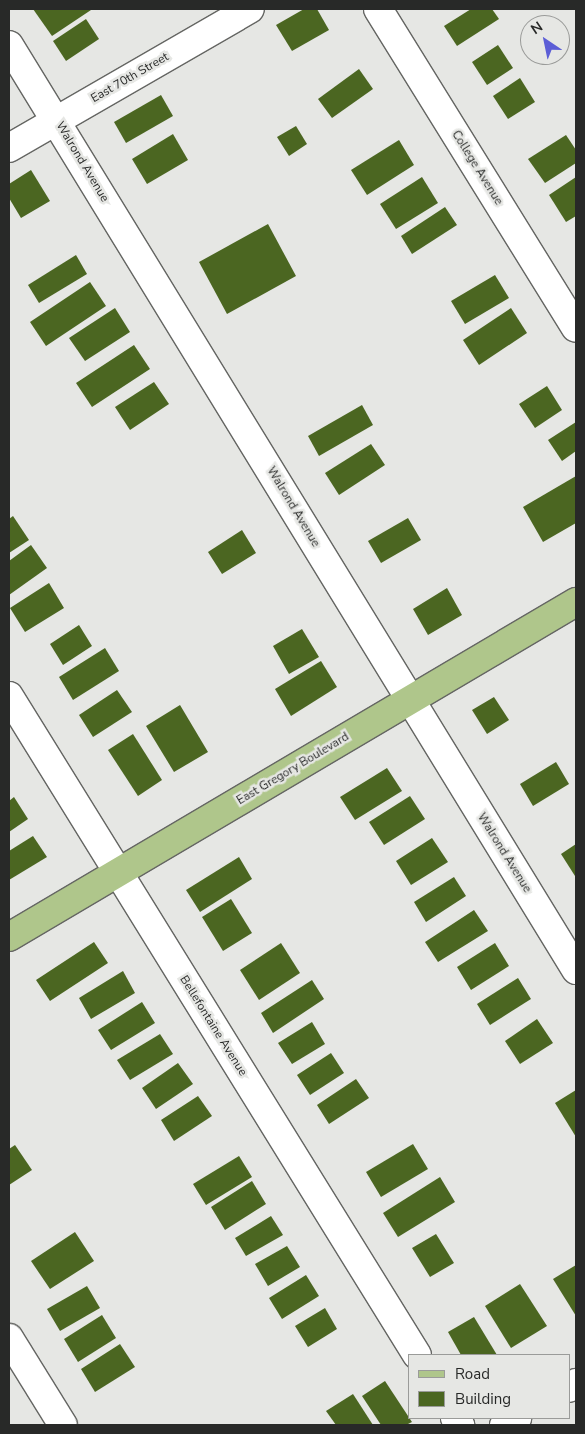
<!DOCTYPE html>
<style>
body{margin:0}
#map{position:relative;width:585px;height:1434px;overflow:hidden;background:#e6e7e4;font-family:"Nunito Sans",sans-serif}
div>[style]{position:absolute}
.building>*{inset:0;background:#4b6621}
.roads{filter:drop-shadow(1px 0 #656663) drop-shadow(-1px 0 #656663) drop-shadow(0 1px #656663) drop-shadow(0 -1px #656663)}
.minor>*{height:28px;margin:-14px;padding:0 14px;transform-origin:14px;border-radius:14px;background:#fff}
.major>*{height:28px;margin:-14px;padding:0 14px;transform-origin:14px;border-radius:14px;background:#afc68b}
span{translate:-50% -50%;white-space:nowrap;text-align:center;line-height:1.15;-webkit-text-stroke:5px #e6e7e4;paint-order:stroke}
.street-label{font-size:12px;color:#282928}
.frame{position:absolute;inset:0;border:10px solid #282928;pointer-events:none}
.legend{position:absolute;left:408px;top:1354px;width:162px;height:65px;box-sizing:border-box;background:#e6e7e4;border:1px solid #9a9b99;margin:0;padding:6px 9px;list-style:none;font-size:15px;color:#282928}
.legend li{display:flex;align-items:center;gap:10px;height:25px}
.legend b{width:25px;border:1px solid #9a9b99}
.north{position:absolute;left:520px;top:15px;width:50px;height:50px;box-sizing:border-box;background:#e6e7e4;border:1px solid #9a9b99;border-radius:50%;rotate:326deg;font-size:14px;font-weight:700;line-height:20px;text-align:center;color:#282928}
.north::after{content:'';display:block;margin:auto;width:18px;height:22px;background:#5c5ed6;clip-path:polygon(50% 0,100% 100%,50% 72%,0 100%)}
</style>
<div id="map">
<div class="building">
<div style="clip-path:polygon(33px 9px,89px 9px,91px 10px,52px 36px)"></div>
<div style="clip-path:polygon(304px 9px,317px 9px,329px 30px,292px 51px,276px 25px)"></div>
<div style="clip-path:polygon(471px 9px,492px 9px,499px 19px,457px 46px,444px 26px)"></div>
<div style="clip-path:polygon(86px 19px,99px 39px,66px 61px,53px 41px)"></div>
<div style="clip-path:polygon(498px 45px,513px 68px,487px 85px,472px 62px)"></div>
<div style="clip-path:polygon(359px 69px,373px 89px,332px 118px,318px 99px)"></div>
<div style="clip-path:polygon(520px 78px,535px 102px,508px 119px,493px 96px)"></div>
<div style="clip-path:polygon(161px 95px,173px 116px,126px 143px,114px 122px)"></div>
<div style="clip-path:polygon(296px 126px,307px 144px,289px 156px,277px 137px)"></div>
<div style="clip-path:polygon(173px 134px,188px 160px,147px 184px,132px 159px)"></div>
<div style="clip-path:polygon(566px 135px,576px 150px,576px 163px,545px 183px,528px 159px)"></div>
<div style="clip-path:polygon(399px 140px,414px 165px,367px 195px,351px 170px)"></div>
<div style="clip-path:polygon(31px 170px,50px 201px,21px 218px,9px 198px,9px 184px)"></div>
<div style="clip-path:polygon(422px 177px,438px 203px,396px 229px,380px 204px)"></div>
<div style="clip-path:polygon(576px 177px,576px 216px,566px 222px,549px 195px)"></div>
<div style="clip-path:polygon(445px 207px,457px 225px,412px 254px,401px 236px)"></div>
<div style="clip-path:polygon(268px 224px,296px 276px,227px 314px,199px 262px)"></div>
<div style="clip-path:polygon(76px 255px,87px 274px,39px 303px,28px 285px)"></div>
<div style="clip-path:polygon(495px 275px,509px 298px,465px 324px,451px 301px)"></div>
<div style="clip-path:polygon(90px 282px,106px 306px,46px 346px,30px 322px)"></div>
<div style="clip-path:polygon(115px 308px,130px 332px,85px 361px,69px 338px)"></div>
<div style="clip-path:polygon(511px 308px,527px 333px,479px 365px,463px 340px)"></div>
<div style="clip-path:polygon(134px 345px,150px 369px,92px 407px,76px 383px)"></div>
<div style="clip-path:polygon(154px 382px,169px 404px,130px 430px,115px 407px)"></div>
<div style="clip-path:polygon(547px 386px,562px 410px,535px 428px,519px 404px)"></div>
<div style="clip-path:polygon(362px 405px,373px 425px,319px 456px,308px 436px)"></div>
<div style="clip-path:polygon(576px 422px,576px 451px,562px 461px,548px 440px)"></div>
<div style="clip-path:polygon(371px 444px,385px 465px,339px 495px,325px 473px)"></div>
<div style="clip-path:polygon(576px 476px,576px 523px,543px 542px,523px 507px)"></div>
<div style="clip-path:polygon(13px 516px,29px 540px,9px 553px,9px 519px)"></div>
<div style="clip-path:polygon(408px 518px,421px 540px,381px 563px,368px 541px)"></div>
<div style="clip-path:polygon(242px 530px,256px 553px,222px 574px,208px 552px)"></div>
<div style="clip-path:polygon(31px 545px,47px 568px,9px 595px,9px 561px)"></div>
<div style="clip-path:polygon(49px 583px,64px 608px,25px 632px,10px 608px)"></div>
<div style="clip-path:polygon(447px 588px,462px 615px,428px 635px,413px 609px)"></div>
<div style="clip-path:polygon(79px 625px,92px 646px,63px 665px,50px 644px)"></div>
<div style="clip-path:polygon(302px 629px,319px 657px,289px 674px,273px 646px)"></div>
<div style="clip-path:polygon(105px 648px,119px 671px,73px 700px,59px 677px)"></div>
<div style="clip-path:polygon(321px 661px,337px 687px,291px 716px,275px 689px)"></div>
<div style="clip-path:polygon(117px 690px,132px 712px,93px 737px,79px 715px)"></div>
<div style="clip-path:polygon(494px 697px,509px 720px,487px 734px,472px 710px)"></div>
<div style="clip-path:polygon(180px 705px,208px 752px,174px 772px,146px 726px)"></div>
<div style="clip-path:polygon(133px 734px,162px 780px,138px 796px,108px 750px)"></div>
<div style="clip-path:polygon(556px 762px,569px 784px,533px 806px,520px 784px)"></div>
<div style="clip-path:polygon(387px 768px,402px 791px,355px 820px,340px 797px)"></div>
<div style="clip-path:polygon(410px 796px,425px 819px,384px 845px,369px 822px)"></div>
<div style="clip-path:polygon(14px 797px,28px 819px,9px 832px,9px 801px)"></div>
<div style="clip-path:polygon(33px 836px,47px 857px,9px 880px,9px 851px)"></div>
<div style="clip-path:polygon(432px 838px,448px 862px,411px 885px,396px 861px)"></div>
<div style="clip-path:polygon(576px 844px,576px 875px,575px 876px,561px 854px)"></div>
<div style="clip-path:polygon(239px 857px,252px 879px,200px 912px,186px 890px)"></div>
<div style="clip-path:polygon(454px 877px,466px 896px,426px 922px,414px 902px)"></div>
<div style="clip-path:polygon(231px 899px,252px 933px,223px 951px,202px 917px)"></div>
<div style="clip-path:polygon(474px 910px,488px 931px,438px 962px,425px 942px)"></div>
<div style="clip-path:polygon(94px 942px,108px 963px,50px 1001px,36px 980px)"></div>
<div style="clip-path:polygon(281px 943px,300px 973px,259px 1000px,240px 970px)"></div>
<div style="clip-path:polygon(495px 943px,509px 966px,471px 990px,457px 967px)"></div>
<div style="clip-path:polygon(123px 971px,135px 993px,91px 1019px,79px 998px)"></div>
<div style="clip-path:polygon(518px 978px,531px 999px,490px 1025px,477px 1004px)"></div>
<div style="clip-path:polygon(312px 980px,324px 999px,273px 1033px,261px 1013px)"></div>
<div style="clip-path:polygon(142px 1002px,155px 1023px,111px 1050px,98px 1030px)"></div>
<div style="clip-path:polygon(537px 1019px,553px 1043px,520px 1064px,505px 1041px)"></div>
<div style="clip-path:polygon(312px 1022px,325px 1044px,292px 1064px,278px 1043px)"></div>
<div style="clip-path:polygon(160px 1034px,173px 1054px,130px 1080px,117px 1060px)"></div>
<div style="clip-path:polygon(331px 1053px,344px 1073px,310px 1095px,297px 1075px)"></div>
<div style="clip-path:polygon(178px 1063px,193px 1084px,156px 1109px,142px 1088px)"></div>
<div style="clip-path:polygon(356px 1079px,369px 1098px,329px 1124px,317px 1105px)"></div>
<div style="clip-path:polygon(576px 1090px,576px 1137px,555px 1103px)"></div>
<div style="clip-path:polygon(198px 1096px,212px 1116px,174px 1141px,161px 1120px)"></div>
<div style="clip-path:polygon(413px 1144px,428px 1169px,381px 1197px,366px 1172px)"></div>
<div style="clip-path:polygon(15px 1145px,32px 1170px,9px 1185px,9px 1149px)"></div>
<div style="clip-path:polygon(239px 1156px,252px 1177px,206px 1205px,193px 1184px)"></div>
<div style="clip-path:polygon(440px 1177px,455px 1202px,398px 1237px,383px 1213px)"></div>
<div style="clip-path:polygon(252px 1181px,266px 1204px,225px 1230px,211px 1207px)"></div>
<div style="clip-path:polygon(271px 1216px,283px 1235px,246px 1256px,235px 1238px)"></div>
<div style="clip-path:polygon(75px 1232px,94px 1261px,50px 1289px,31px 1261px)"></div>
<div style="clip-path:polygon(436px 1234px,454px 1263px,430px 1277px,412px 1248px)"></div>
<div style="clip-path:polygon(287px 1246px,300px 1267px,268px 1286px,255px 1264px)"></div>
<div style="clip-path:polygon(576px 1265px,576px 1316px,553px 1279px)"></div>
<div style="clip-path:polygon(306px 1275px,319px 1296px,282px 1319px,269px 1298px)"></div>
<div style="clip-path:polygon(520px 1284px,547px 1326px,511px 1348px,485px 1306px)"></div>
<div style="clip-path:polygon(87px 1286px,100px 1308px,60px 1331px,47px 1309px)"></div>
<div style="clip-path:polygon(325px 1308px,337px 1329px,308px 1347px,295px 1326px)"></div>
<div style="clip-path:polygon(102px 1315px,116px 1338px,78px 1362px,64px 1339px)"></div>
<div style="clip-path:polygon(474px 1317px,497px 1355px,461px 1355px,448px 1332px)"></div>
<div style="clip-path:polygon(120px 1344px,135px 1367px,95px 1392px,81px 1369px)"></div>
<div style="clip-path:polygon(385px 1381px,412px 1422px,406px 1425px,381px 1425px,362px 1396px)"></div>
<div style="clip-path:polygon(353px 1394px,373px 1425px,336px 1425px,326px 1411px)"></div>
</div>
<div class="roads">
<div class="minor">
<div style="left:378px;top:9px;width:375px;rotate:58.2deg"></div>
<div style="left:9px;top:45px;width:1085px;rotate:58.49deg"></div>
<div style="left:9px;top:148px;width:278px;rotate:-30deg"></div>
<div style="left:9px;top:696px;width:775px;rotate:58.24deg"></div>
<div style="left:9px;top:1338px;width:102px;rotate:58.2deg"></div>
<div style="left:569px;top:1388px;width:9px;rotate:-36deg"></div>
<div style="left:455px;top:1418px;width:9px;rotate:54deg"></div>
<div style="left:504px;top:1425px;width:15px;rotate:-28deg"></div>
</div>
<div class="major">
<div style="left:9px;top:937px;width:659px;rotate:-30.58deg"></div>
</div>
</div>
<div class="street-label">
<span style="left:130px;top:78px;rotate:-30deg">East 70th Street</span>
<span style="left:82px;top:162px;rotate:59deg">Walrond Avenue</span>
<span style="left:477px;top:168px;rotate:58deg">College Avenue</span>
<span style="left:293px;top:507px;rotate:59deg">Walrond Avenue</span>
<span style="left:293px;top:769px;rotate:-31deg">East Gregory Boulevard</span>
<span style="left:504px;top:853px;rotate:58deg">Walrond Avenue</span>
<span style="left:213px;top:1026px;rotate:58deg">Bellefontaine Avenue</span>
</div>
<div class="frame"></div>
<ul class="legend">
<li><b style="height:6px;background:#afc68b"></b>Road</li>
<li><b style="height:14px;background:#4b6621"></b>Building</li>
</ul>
<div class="north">N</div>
</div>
